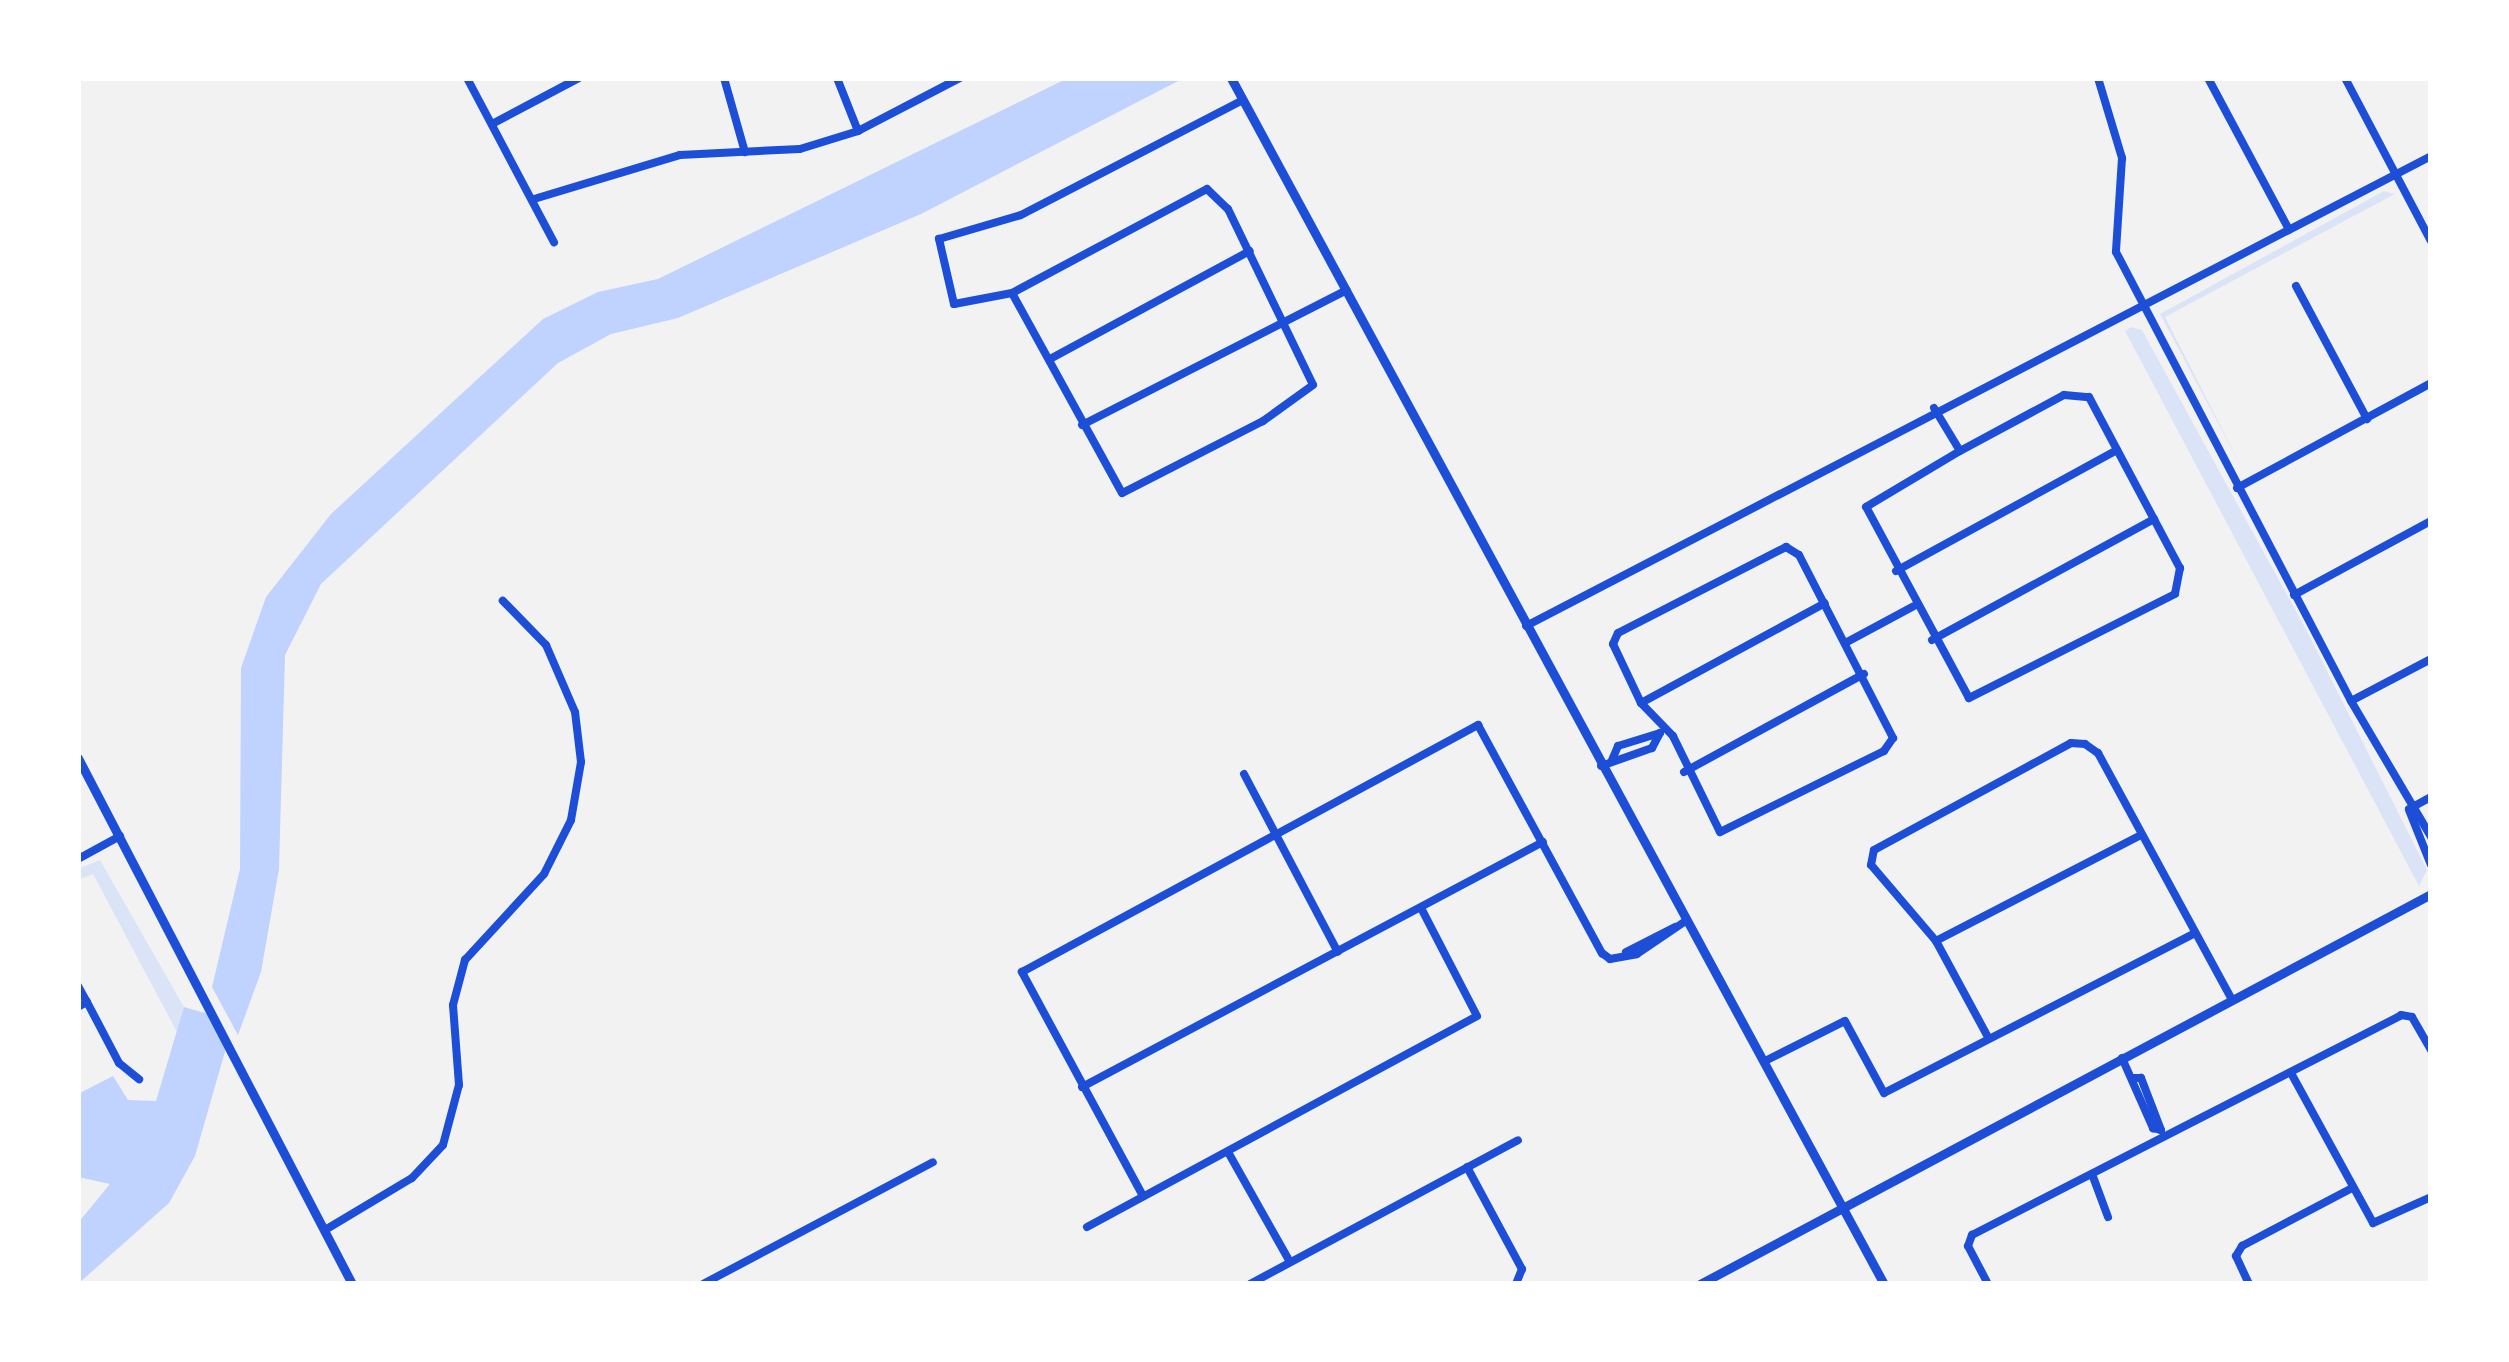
<!DOCTYPE html>
<style>
body{margin:0}
#map{position:relative;width:2509px;height:1362px;overflow:hidden;background:#f2f2f2;font-family:"Archivo Narrow",sans-serif}
div>[style]{position:absolute}
.green>*{inset:0;background:#dbe4f7}
.water>*{inset:0;background:#bfd3fe}
.minor>*{height:8px;margin:-4px;padding:0 4px;transform-origin:4px;border-radius:4px;background:#1d4ed8}
.tertiary>*{height:9px;margin:-4.5px;padding:0 4.5px;transform-origin:4.5px;border-radius:4.5px;background:#1d4ed8}
.secondary>*{height:9px;margin:-4.5px;padding:0 4.5px;transform-origin:4.5px;border-radius:4.5px;background:#1d4ed8}
span{translate:-50% -50%;white-space:nowrap;text-align:center;line-height:1.15;-webkit-text-stroke:9px #fff;paint-order:stroke}
.frame{position:absolute;inset:0;border:81px solid #fff;pointer-events:none}
</style>
<div id="map">
<div class="green">
<div style="clip-path:polygon(2384px 191px,2395px 194px,2165px 317px,2243px 470px,2160px 314px)"></div>
<div style="clip-path:polygon(2131px 327px,2142px 330px,2308px 633px,2427px 870px,2419px 886px,2125px 331px)"></div>
<div style="clip-path:polygon(100px 860px,184px 1007px,179px 1036px,93px 874px,78px 880px,78px 869px)"></div>
</div>
<div class="water">
<div style="clip-path:polygon(1068px 78px,1184px 78px,921px 214px,678px 318px,611px 334px,558px 363px,321px 584px,285px 655px,279px 869px,261px 972px,238px 1035px,212px 987px,240px 869px,241px 668px,266px 597px,331px 514px,543px 319px,598px 292px,658px 279px)"></div>
<div style="clip-path:polygon(184px 1007px,208px 1014px,226px 1048px,195px 1156px,169px 1203px,78px 1284px,78px 1223px,110px 1184px,78px 1177px,78px 1094px,113px 1076px,128px 1100px,156px 1101px)"></div>
</div>
<div class="minor">
<div style="left:467px;top:78px;width:186px;rotate:62.1deg"></div>
<div style="left:724px;top:78px;width:77px;rotate:74.2deg"></div>
<div style="left:837px;top:78px;width:57px;rotate:68.4deg"></div>
<div style="left:2098px;top:78px;width:84px;rotate:73.3deg"></div>
<div style="left:2122px;top:158px;width:94px;rotate:93.7deg"></div>
<div style="left:2116px;top:252px;width:507px;rotate:62.37deg"></div>
<div style="left:2351px;top:701px;width:158px;rotate:59.5deg"></div>
<div style="left:2208px;top:78px;width:172px;rotate:61.9deg"></div>
<div style="left:2345px;top:78px;width:184px;rotate:62.2deg"></div>
<div style="left:492px;top:124px;width:98px;rotate:-27.9deg"></div>
<div style="left:1207px;top:189px;width:29px;rotate:44deg"></div>
<div style="left:1228px;top:209px;width:195px;rotate:64.2deg"></div>
<div style="left:1313px;top:385px;width:62px;rotate:144.2deg"></div>
<div style="left:1263px;top:421px;width:158px;rotate:152.9deg"></div>
<div style="left:1122px;top:493px;width:228px;rotate:-118.8deg"></div>
<div style="left:1012px;top:293px;width:221px;rotate:-28.1deg"></div>
<div style="left:534px;top:199px;width:152px;rotate:-16.8deg"></div>
<div style="left:680px;top:155px;width:120px;rotate:-2.9deg"></div>
<div style="left:800px;top:149px;width:61px;rotate:-17.2deg"></div>
<div style="left:858px;top:131px;width:115px;rotate:-27.5deg"></div>
<div style="left:2296px;top:286px;width:151px;rotate:61.9deg"></div>
<div style="left:1012px;top:293px;width:59px;rotate:169.3deg"></div>
<div style="left:954px;top:304px;width:67px;rotate:-103deg"></div>
<div style="left:939px;top:239px;width:85px;rotate:-16.3deg"></div>
<div style="left:1021px;top:215px;width:250px;rotate:-27.4deg"></div>
<div style="left:1050px;top:359px;width:227px;rotate:-28.4deg"></div>
<div style="left:1934px;top:408px;width:50px;rotate:58.8deg"></div>
<div style="left:1960px;top:451px;width:118px;rotate:-28.3deg"></div>
<div style="left:2064px;top:395px;width:25px;rotate:5deg"></div>
<div style="left:2089px;top:397px;width:194px;rotate:62deg"></div>
<div style="left:2180px;top:568px;width:26px;rotate:101deg"></div>
<div style="left:2175px;top:594px;width:231px;rotate:153.2deg"></div>
<div style="left:1969px;top:698px;width:217px;rotate:-118.3deg"></div>
<div style="left:1866px;top:507px;width:109px;rotate:-30.8deg"></div>
<div style="left:1082px;top:425px;width:297px;rotate:-27deg"></div>
<div style="left:2237px;top:488px;width:221px;rotate:-28.4deg"></div>
<div style="left:1786px;top:547px;width:15px;rotate:32deg"></div>
<div style="left:1799px;top:555px;width:206px;rotate:62.8deg"></div>
<div style="left:1893px;top:738px;width:16px;rotate:125deg"></div>
<div style="left:1884px;top:751px;width:183px;rotate:153.7deg"></div>
<div style="left:1720px;top:832px;width:107px;rotate:-116.1deg"></div>
<div style="left:1673px;top:736px;width:46px;rotate:-134.1deg"></div>
<div style="left:1641px;top:703px;width:65px;rotate:-115.4deg"></div>
<div style="left:1613px;top:644px;width:12px;rotate:-66deg"></div>
<div style="left:1618px;top:633px;width:189px;rotate:-27.1deg"></div>
<div style="left:1896px;top:571px;width:252px;rotate:-28.7deg"></div>
<div style="left:2294px;top:595px;width:156px;rotate:-28.4deg"></div>
<div style="left:1526px;top:626px;width:1020px;rotate:-27.44deg"></div>
<div style="left:1932px;top:640px;width:253px;rotate:-28.6deg"></div>
<div style="left:1847px;top:642px;width:76px;rotate:-28.2deg"></div>
<div style="left:2351px;top:701px;width:90px;rotate:-27.7deg"></div>
<div style="left:1641px;top:703px;width:209px;rotate:-28.5deg"></div>
<div style="left:1601px;top:766px;width:54px;rotate:-19.4deg"></div>
<div style="left:1652px;top:748px;width:17px;rotate:-62deg"></div>
<div style="left:1660px;top:733px;width:44px;rotate:162.8deg"></div>
<div style="left:1618px;top:746px;width:15px;rotate:113deg"></div>
<div style="left:1684px;top:772px;width:205px;rotate:-28.6deg"></div>
<div style="left:1244px;top:774px;width:201px;rotate:62.2deg"></div>
<div style="left:2409px;top:809px;width:25px;rotate:-29deg"></div>
<div style="left:2409px;top:810px;width:59px;rotate:68.2deg"></div>
<div style="left:2141px;top:835px;width:231px;rotate:152.7deg"></div>
<div style="left:1936px;top:941px;width:100px;rotate:-130.5deg"></div>
<div style="left:1871px;top:865px;width:15px;rotate:-79deg"></div>
<div style="left:1874px;top:850px;width:224px;rotate:-28.5deg"></div>
<div style="left:2071px;top:743px;width:14px;rotate:4deg"></div>
<div style="left:2085px;top:744px;width:16px;rotate:35deg"></div>
<div style="left:2098px;top:753px;width:281px;rotate:61.5deg"></div>
<div style="left:78px;top:859px;width:48px;rotate:-28.7deg"></div>
<div style="left:1936px;top:941px;width:111px;rotate:61.6deg"></div>
<div style="left:1626px;top:952px;width:55px;rotate:-27deg"></div>
<div style="left:78px;top:986px;width:18px;rotate:61deg"></div>
<div style="left:87px;top:1002px;width:10px;rotate:151deg"></div>
<div style="left:87px;top:1002px;width:69px;rotate:62.3deg"></div>
<div style="left:119px;top:1063px;width:26px;rotate:39deg"></div>
<div style="left:2122px;top:1058px;width:77px;rotate:66.1deg"></div>
<div style="left:2153px;top:1128px;width:8px;rotate:14deg"></div>
<div style="left:2161px;top:1130px;width:56px;rotate:-111deg"></div>
<div style="left:2141px;top:1078px;width:8px;rotate:180deg"></div>
<div style="left:1765px;top:1061px;width:89px;rotate:-26.6deg"></div>
<div style="left:1845px;top:1021px;width:82px;rotate:61.6deg"></div>
<div style="left:1884px;top:1093px;width:348px;rotate:-27.2deg"></div>
<div style="left:2291px;top:1073px;width:171px;rotate:61.3deg"></div>
<div style="left:2373px;top:1223px;width:64px;rotate:-24.1deg"></div>
<div style="left:1082px;top:1087px;width:522px;rotate:-27.99deg"></div>
<div style="left:1228px;top:1152px;width:126px;rotate:60.6deg"></div>
<div style="left:1467px;top:1167px;width:116px;rotate:61.7deg"></div>
<div style="left:1522px;top:1269px;width:16px;rotate:112deg"></div>
<div style="left:2092px;top:1174px;width:46px;rotate:69.6deg"></div>
<div style="left:1143px;top:1196px;width:255px;rotate:-118.4deg"></div>
<div style="left:1022px;top:972px;width:519px;rotate:-28.44deg"></div>
<div style="left:1478px;top:725px;width:260px;rotate:61.5deg"></div>
<div style="left:1602px;top:953px;width:10px;rotate:37deg"></div>
<div style="left:1610px;top:959px;width:27px;rotate:-10deg"></div>
<div style="left:1637px;top:954px;width:57px;rotate:-34.2deg"></div>
<div style="left:1087px;top:1227px;width:443px;rotate:-28.4deg"></div>
<div style="left:1477px;top:1016px;width:122px;rotate:-117.4deg"></div>
<div style="left:325px;top:1230px;width:101px;rotate:-30.9deg"></div>
<div style="left:412px;top:1178px;width:45px;rotate:-46.8deg"></div>
<div style="left:443px;top:1145px;width:62px;rotate:-75.1deg"></div>
<div style="left:459px;top:1085px;width:80px;rotate:-94.3deg"></div>
<div style="left:453px;top:1005px;width:47px;rotate:-75.1deg"></div>
<div style="left:465px;top:960px;width:117px;rotate:-47.4deg"></div>
<div style="left:544px;top:874px;width:60px;rotate:-63.4deg"></div>
<div style="left:571px;top:820px;width:59px;rotate:-80.2deg"></div>
<div style="left:581px;top:762px;width:50px;rotate:-96.8deg"></div>
<div style="left:575px;top:712px;width:73px;rotate:-113.4deg"></div>
<div style="left:546px;top:645px;width:62px;rotate:-134.3deg"></div>
<div style="left:703px;top:1284px;width:260px;rotate:-27.9deg"></div>
<div style="left:1250px;top:1284px;width:304px;rotate:-28.2deg"></div>
<div style="left:1988px;top:1284px;width:43px;rotate:-117.8deg"></div>
<div style="left:1968px;top:1246px;width:12px;rotate:-70deg"></div>
<div style="left:1972px;top:1235px;width:482px;rotate:-27.1deg"></div>
<div style="left:2401px;top:1015px;width:11px;rotate:10deg"></div>
<div style="left:2412px;top:1017px;width:38px;rotate:60deg"></div>
<div style="left:2249px;top:1284px;width:31px;rotate:-115deg"></div>
<div style="left:2236px;top:1256px;width:12px;rotate:-59deg"></div>
<div style="left:2242px;top:1246px;width:124px;rotate:-27.8deg"></div>
</div>
<div class="tertiary">
<div style="left:1231px;top:78px;width:1371px;rotate:61.57deg"></div>
<div style="left:1700px;top:1284px;width:829px;rotate:-28.08deg"></div>
</div>
<div class="secondary">
<div style="left:78px;top:758px;width:593px;rotate:62.48deg"></div>
</div>
<div class="frame"></div>
</div>
